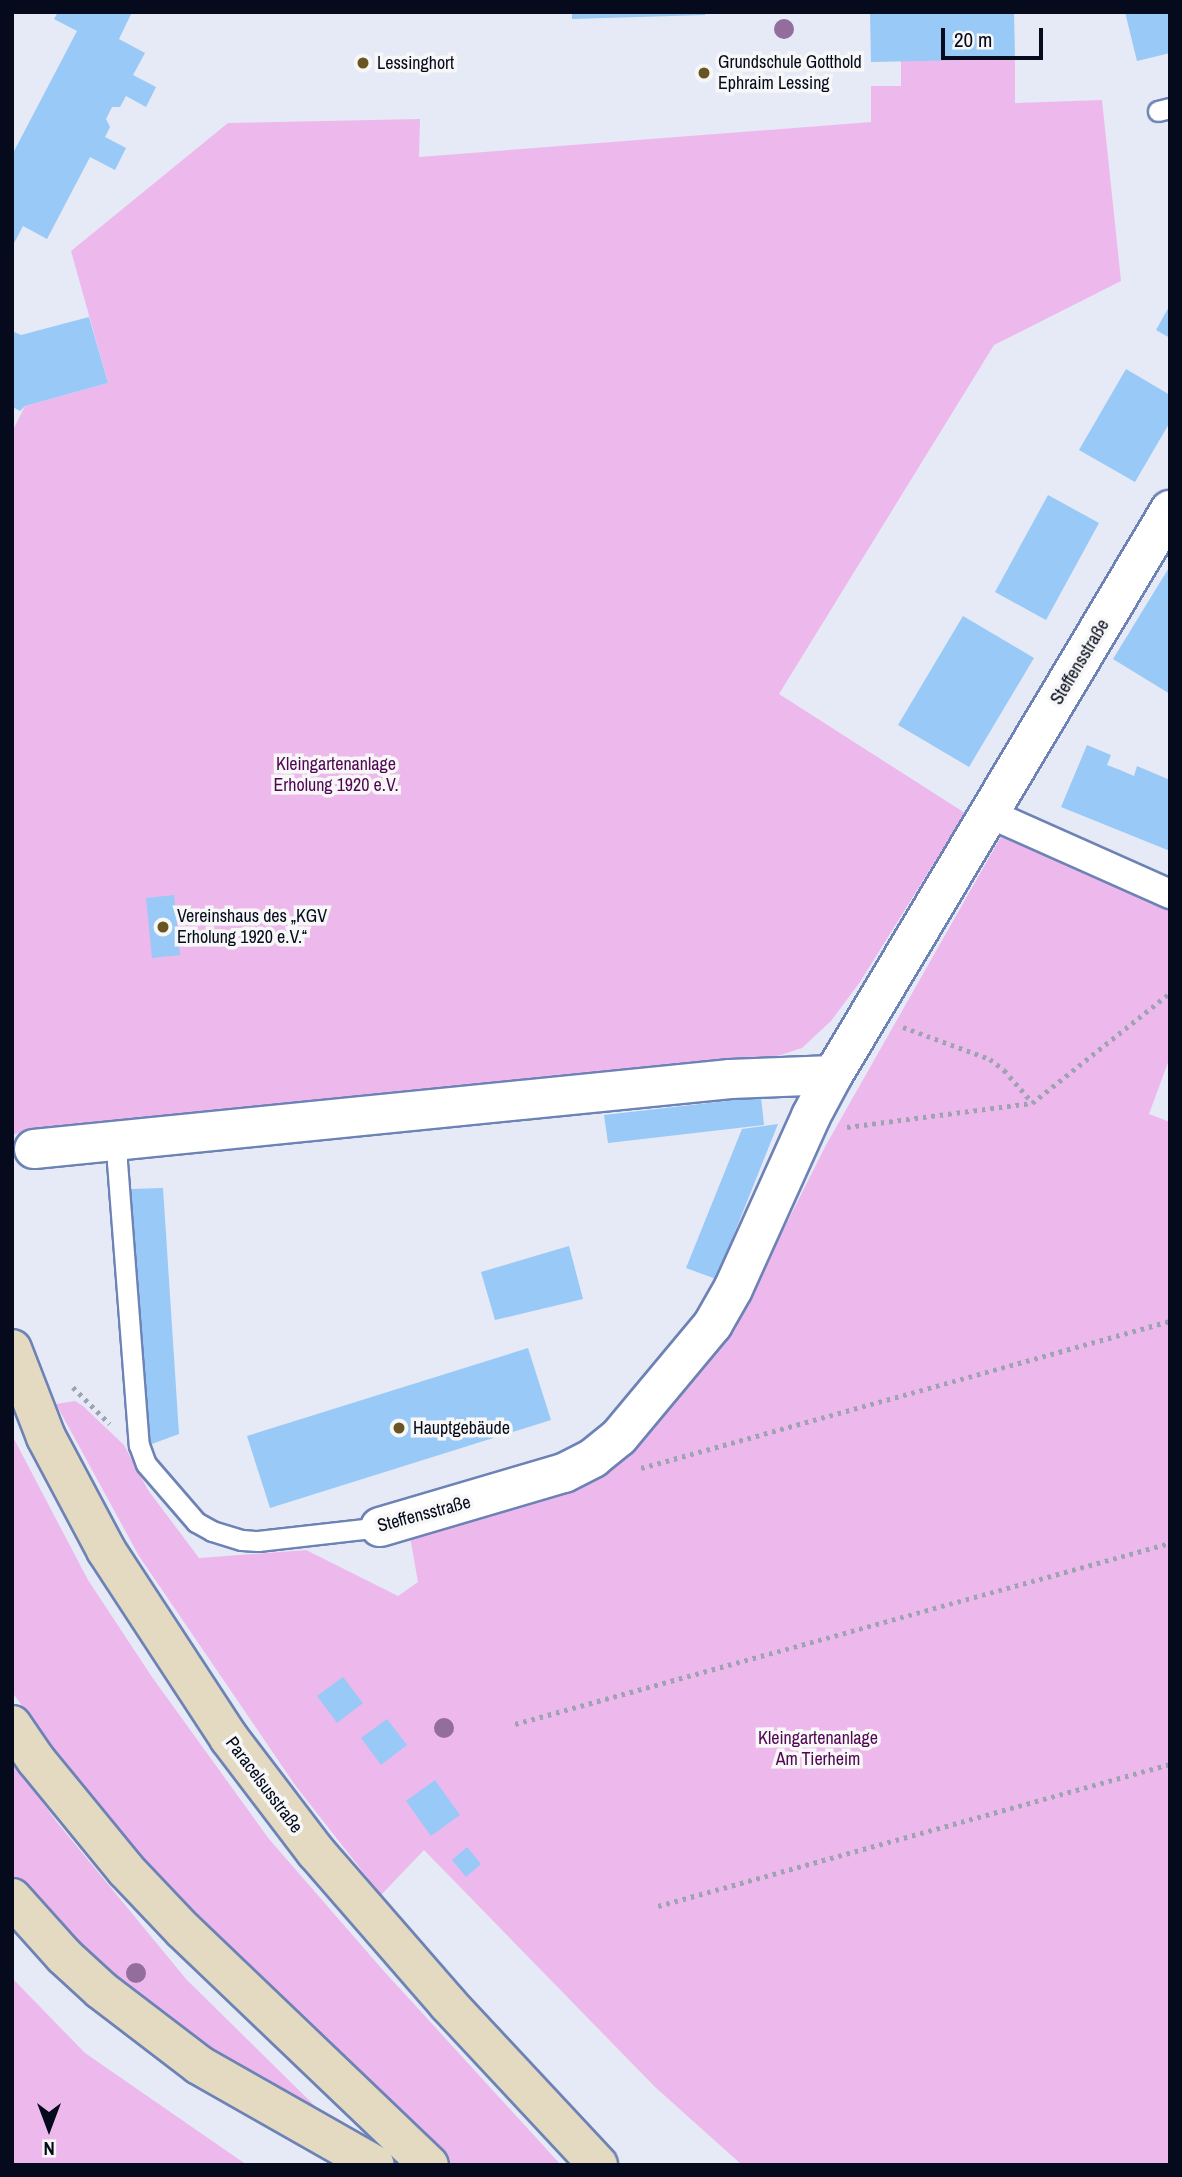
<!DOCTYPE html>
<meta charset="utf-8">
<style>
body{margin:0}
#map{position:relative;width:1182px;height:2177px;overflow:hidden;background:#e5eaf6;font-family:"Archivo Narrow",sans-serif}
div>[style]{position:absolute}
.green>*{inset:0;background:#edb9ec}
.building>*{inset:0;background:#99c9f6}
.path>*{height:4.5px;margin-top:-2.25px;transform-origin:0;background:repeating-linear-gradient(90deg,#9ea3b1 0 3.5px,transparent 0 8.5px)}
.roads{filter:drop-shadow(2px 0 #6d82b5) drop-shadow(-2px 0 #6d82b5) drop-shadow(0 2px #6d82b5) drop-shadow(0 -2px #6d82b5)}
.service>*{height:19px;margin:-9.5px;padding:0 9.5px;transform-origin:9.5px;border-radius:9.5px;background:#fff}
.pedestrian>*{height:28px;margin:-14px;padding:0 14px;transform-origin:14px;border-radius:14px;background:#fff}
.minor>*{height:38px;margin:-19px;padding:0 19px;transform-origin:19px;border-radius:19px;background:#fff}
.secondary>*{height:38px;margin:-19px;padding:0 19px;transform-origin:19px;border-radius:19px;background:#e4dac2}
.trees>*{width:20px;height:20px;margin:-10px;border-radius:50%;background:#936d9c}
.dots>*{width:19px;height:19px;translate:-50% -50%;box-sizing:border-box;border:4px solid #f7f7f7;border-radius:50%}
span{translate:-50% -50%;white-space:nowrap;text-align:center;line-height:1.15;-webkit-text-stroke:7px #f7f7f7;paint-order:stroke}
.poi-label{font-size:18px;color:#050a1c}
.left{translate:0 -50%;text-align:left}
.street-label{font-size:18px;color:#050a1c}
.park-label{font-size:18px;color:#500652}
.frame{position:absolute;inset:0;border:14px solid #050a1c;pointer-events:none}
.north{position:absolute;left:14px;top:2093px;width:70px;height:70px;-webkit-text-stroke:5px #f7f7f7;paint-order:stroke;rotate:180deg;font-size:19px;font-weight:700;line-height:28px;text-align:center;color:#050a1c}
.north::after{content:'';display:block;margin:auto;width:24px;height:32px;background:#050a1c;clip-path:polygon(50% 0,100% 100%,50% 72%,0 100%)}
.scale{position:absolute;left:941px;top:28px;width:102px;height:32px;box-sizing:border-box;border:4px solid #050a1c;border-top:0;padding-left:9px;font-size:21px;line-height:24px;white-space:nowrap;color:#050a1c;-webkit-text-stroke:5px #f7f7f7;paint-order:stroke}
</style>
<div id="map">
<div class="green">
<div style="clip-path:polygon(1015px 59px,1015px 103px,1102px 100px,1121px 281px,994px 345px,779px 694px,965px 813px,860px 982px,831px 1021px,802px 1048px,756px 1063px,607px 1073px,12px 1134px,12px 432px,25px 406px,108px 383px,71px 251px,228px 123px,420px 119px,419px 157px,871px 122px,871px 86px,901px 86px,901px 60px)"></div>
<div style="clip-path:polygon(1003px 833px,1170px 902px,1170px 1057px,1149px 1114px,1170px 1122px,1170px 2165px,742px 2165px,655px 2087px,424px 1850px,381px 1895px,295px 1785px,139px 1556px,56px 1404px,75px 1401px,83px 1406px,124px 1445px,148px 1490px,199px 1558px,306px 1550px,398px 1596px,418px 1582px,410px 1537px,638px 1442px,701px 1369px,721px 1342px,756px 1284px,826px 1145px)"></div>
<div style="clip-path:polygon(13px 1437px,88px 1580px,152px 1677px,269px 1839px,382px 1969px,561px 2165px,446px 2165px,208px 1940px,84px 1791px,12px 1692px)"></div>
<div style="clip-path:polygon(12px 1760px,56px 1821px,186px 1979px,318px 2109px,240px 2069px,137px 2000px,65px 1935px,12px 1877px)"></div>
<div style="clip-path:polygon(12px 1978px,85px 2053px,247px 2165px,12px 2165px)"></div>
</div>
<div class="building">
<div style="clip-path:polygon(58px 12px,132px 12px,119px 39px,145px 53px,133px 75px,156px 87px,146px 107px,126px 96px,120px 107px,112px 107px,106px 119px,110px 127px,105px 137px,126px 148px,115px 170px,90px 157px,47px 239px,23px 226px,12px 247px,12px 155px,77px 31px,54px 19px)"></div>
<div style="clip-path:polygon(572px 12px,705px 12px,705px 15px,572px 19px)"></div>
<div style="clip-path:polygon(870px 12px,1014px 12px,1015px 59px,871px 62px)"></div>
<div style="clip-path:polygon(1125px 12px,1170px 12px,1170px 53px,1137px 61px)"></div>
<div style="clip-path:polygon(1170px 305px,1170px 338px,1156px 330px)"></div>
<div style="clip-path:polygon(89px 317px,108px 383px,25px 406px,20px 411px,13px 407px,12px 331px,21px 335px)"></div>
<div style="clip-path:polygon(1126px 369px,1170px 395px,1170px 422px,1135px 482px,1079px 450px)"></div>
<div style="clip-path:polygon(1048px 495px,1099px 523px,1046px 620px,995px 592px)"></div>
<div style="clip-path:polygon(1170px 566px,1170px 694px,1113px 659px)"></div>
<div style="clip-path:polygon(963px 616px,1034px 658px,969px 767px,898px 725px)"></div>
<div style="clip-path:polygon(1087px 745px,1111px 755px,1107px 765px,1120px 770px,1134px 776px,1137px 766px,1170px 780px,1170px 851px,1061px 807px)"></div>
<div style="clip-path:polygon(174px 895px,180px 955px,152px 958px,146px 898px)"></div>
<div style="clip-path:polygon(761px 1097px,764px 1125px,608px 1143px,604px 1115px)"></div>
<div style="clip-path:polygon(778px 1124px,716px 1279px,686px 1268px,742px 1129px)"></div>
<div style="clip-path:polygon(163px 1188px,179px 1434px,149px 1445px,131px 1189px)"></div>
<div style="clip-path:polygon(569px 1246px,583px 1299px,495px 1320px,481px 1272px)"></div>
<div style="clip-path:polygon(528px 1348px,551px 1420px,270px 1508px,247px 1436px)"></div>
<div style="clip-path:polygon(343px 1677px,363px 1703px,337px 1723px,317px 1696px)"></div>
<div style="clip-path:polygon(387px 1719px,407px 1745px,381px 1765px,361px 1738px)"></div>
<div style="clip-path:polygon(435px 1780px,460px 1815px,431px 1836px,406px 1801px)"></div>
<div style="clip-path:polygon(467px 1847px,481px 1864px,466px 1877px,452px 1860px)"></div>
</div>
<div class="path">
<div style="left:903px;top:1027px;width:93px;rotate:20.2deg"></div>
<div style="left:990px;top:1059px;width:18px;rotate:38deg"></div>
<div style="left:1004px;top:1070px;width:43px;rotate:48.8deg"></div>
<div style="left:847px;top:1127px;width:187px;rotate:-7.4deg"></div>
<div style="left:1032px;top:1103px;width:176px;rotate:-38.6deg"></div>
<div style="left:73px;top:1387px;width:52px;rotate:45deg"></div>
<div style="left:641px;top:1468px;width:549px;rotate:-15.53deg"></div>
<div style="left:515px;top:1724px;width:680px;rotate:-15.45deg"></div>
<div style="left:658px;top:1906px;width:531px;rotate:-15.5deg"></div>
</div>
<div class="roads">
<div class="service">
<div style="left:1158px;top:111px;width:12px;rotate:-14deg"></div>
<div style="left:118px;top:1141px;width:21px;rotate:93deg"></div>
<div style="left:117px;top:1162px;width:284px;rotate:85.6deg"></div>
<div style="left:139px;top:1445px;width:20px;rotate:70deg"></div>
<div style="left:146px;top:1464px;width:77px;rotate:49.2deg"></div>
<div style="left:196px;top:1522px;width:18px;rotate:29deg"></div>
<div style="left:212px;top:1531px;width:31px;rotate:17deg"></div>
<div style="left:242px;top:1540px;width:16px;rotate:4deg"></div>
<div style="left:258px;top:1541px;width:123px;rotate:-6.5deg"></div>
</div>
<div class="pedestrian">
<div style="left:990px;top:814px;width:197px;rotate:24deg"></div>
</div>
<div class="minor">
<div style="left:34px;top:1149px;width:700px;rotate:-5.74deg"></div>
<div style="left:730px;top:1079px;width:103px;rotate:-2.2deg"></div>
<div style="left:380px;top:1527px;width:192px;rotate:-16.4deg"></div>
<div style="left:564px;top:1473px;width:33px;rotate:-27deg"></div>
<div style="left:593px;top:1458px;width:33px;rotate:-39deg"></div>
<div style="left:619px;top:1437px;width:147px;rotate:-50.2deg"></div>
<div style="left:713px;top:1324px;width:40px;rotate:-60.3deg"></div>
<div style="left:733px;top:1289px;width:190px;rotate:-65.7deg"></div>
<div style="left:811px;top:1116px;width:47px;rotate:-61.8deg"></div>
<div style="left:833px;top:1075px;width:658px;rotate:-59.19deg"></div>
</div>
<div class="secondary">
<div style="left:12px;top:1349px;width:94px;rotate:68.9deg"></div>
<div style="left:46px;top:1437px;width:128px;rotate:62deg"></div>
<div style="left:106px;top:1550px;width:225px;rotate:56.8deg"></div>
<div style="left:229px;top:1738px;width:143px;rotate:52.7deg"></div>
<div style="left:316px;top:1852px;width:201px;rotate:49deg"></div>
<div style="left:448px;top:2004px;width:220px;rotate:47deg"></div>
<div style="left:12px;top:1725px;width:42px;rotate:55.6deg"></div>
<div style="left:36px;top:1760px;width:142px;rotate:50.7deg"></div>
<div style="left:126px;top:1870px;width:83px;rotate:46.5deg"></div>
<div style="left:183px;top:1930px;width:340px;rotate:43.7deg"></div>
<div style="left:12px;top:1898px;width:78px;rotate:48.1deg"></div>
<div style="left:64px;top:1956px;width:50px;rotate:42.6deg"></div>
<div style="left:101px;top:1990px;width:123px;rotate:37.4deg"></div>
<div style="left:199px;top:2065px;width:202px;rotate:29.6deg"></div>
</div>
</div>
<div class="trees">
<div style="left:784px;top:29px"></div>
<div style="left:444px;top:1728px"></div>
<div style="left:136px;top:1973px"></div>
</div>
<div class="dots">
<div style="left:363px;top:63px;background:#695524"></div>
<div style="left:704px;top:73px;background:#695524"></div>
<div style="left:163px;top:927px;background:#695524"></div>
<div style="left:399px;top:1428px;background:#695524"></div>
</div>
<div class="poi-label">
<span class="left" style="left:377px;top:63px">Lessinghort</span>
<span class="left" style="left:718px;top:73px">Grundschule Gotthold<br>Ephraim Lessing</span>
<span class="left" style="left:177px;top:927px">Vereinshaus des „KGV<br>Erholung 1920 e.V.“</span>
<span class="left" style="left:413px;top:1428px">Hauptgebäude</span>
</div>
<div class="street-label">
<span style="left:1080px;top:662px;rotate:-59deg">Steffensstraße</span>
<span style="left:424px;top:1514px;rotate:-15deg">Steffensstraße</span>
<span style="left:264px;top:1785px;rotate:53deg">Paracelsusstraße</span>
</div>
<div class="park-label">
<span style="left:336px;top:775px">Kleingartenanlage<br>Erholung 1920 e.V.</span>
<span style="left:818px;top:1749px">Kleingartenanlage<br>Am Tierheim</span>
</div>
<div class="frame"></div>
<div class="north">N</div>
<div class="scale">20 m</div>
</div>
